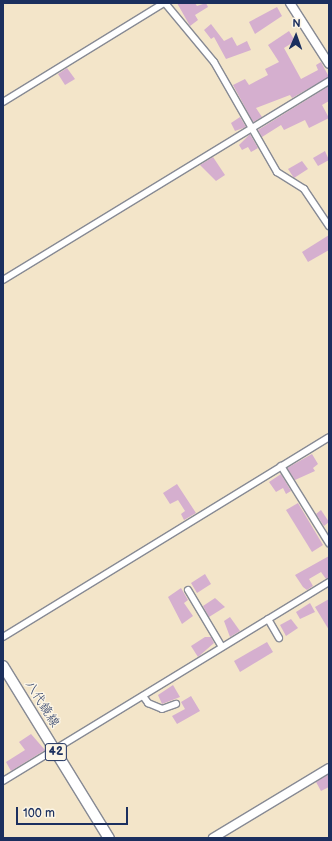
<!DOCTYPE html>
<meta charset="utf-8">
<style>
body{margin:0}
#map{position:relative;width:332px;height:841px;overflow:hidden;background:#f3e5c9;font-family:"Balsamiq Sans","Klee One",sans-serif}
div>[style]{position:absolute}
.building>*{inset:0;background:#d5afcf}
.roads{filter:drop-shadow(1px 0 #878a94) drop-shadow(-1px 0 #878a94) drop-shadow(0 1px #878a94) drop-shadow(0 -1px #878a94)}
.minor>*{height:6px;margin:-3px;padding:0 3px;transform-origin:3px;border-radius:3px;background:#fff}
.tertiary>*{height:8px;margin:-4px;padding:0 4px;transform-origin:4px;border-radius:4px;background:#fff}
.primary>*{height:10px;margin:-5px;padding:0 5px;transform-origin:5px;border-radius:5px;background:#fff}
span{translate:-50% -50%;white-space:nowrap;text-align:center;line-height:1.15;-webkit-text-stroke:3px #fcf5e5;paint-order:stroke}
.shield-label span{padding:1px 3px;background:#fcf5e5;border:1px solid;border-radius:3px;-webkit-text-stroke-width:0}
.shield-label{font-size:12px;color:#1b2f5e;font-weight:700}
.street-label{font-size:13px;color:#1b2f5e}
.frame{position:absolute;inset:0;border:4px solid #1b2f5e;pointer-events:none}
.north{position:absolute;left:276px;top:16px;width:40px;height:40px;-webkit-text-stroke:3px #fcf5e5;paint-order:stroke;rotate:2deg;font-size:11px;font-weight:700;line-height:16px;text-align:center;color:#1b2f5e}
.north::after{content:'';display:block;margin:auto;width:14px;height:18px;background:#1b2f5e;clip-path:polygon(50% 0,100% 100%,50% 72%,0 100%)}
.scale{position:absolute;left:16px;top:807px;width:112px;height:18px;box-sizing:border-box;border:2px solid #1b2f5e;border-top:0;padding-left:5px;font-size:12px;line-height:14px;white-space:nowrap;color:#1b2f5e;-webkit-text-stroke:3px #fcf5e5;paint-order:stroke}
</style>
<div id="map">
<div class="building">
<div style="clip-path:polygon(177px 3px,195px 3px,197px 6px,206px 3px,208px 7px,195px 15px,198px 20px,190px 26px)"></div>
<div style="clip-path:polygon(277px 7px,282px 16px,255px 34px,249px 22px)"></div>
<div style="clip-path:polygon(211px 24px,224px 41px,232px 37px,237px 46px,247px 41px,251px 50px,226px 59px,214px 37px,211px 39px,204px 30px)"></div>
<div style="clip-path:polygon(289px 31px,295px 41px,284px 48px,301px 79px,318px 70px,316px 65px,321px 62px,329px 77px,292px 98px,290px 95px,256px 108px,262px 117px,253px 122px,233px 85px,245px 79px,249px 85px,268px 75px,265px 69px,279px 62px,268px 45px)"></div>
<div style="clip-path:polygon(67px 68px,75px 79px,65px 85px,58px 74px)"></div>
<div style="clip-path:polygon(329px 86px,329px 101px,322px 105px,329px 118px,309px 128px,305px 120px,284px 130px,281px 125px,262px 137px,258px 130px)"></div>
<div style="clip-path:polygon(240px 117px,246px 127px,235px 131px,231px 123px)"></div>
<div style="clip-path:polygon(250px 134px,258px 148px,251px 152px,248px 147px,242px 150px,239px 145px)"></div>
<div style="clip-path:polygon(325px 151px,329px 160px,318px 166px,313px 158px)"></div>
<div style="clip-path:polygon(213px 157px,225px 175px,216px 181px,200px 165px)"></div>
<div style="clip-path:polygon(302px 161px,308px 169px,294px 178px,288px 169px)"></div>
<div style="clip-path:polygon(329px 235px,329px 250px,308px 262px,302px 252px)"></div>
<div style="clip-path:polygon(312px 454px,318px 464px,313px 468px,315px 471px,295px 480px,287px 468px)"></div>
<div style="clip-path:polygon(281px 474px,291px 491px,286px 494px,283px 488px,276px 492px,269px 482px)"></div>
<div style="clip-path:polygon(177px 484px,196px 513px,184px 520px,181px 514px,185px 511px,178px 500px,170px 504px,163px 493px)"></div>
<div style="clip-path:polygon(298px 503px,323px 545px,312px 552px,286px 510px)"></div>
<div style="clip-path:polygon(321px 510px,329px 522px,324px 526px,316px 514px)"></div>
<div style="clip-path:polygon(329px 556px,329px 578px,326px 579px,321px 572px,309px 579px,313px 586px,307px 590px,303px 587px,295px 575px)"></div>
<div style="clip-path:polygon(205px 574px,211px 584px,197px 593px,191px 583px)"></div>
<div style="clip-path:polygon(181px 588px,188px 600px,184px 603px,193px 616px,182px 624px,168px 597px)"></div>
<div style="clip-path:polygon(215px 598px,225px 607px,209px 617px,203px 606px)"></div>
<div style="clip-path:polygon(329px 599px,329px 630px,315px 607px)"></div>
<div style="clip-path:polygon(310px 603px,315px 612px,300px 619px,296px 612px)"></div>
<div style="clip-path:polygon(230px 617px,240px 631px,230px 637px,224px 621px)"></div>
<div style="clip-path:polygon(291px 619px,298px 628px,286px 636px,280px 625px)"></div>
<div style="clip-path:polygon(205px 637px,211px 637px,214px 643px,198px 657px,191px 646px)"></div>
<div style="clip-path:polygon(267px 642px,273px 652px,240px 672px,234px 661px)"></div>
<div style="clip-path:polygon(173px 685px,180px 697px,162px 704px,158px 695px)"></div>
<div style="clip-path:polygon(191px 696px,200px 711px,177px 724px,172px 716px,185px 709px,181px 702px)"></div>
<div style="clip-path:polygon(31px 734px,45px 750px,11px 771px,6px 762px,25px 750px,19px 742px)"></div>
<div style="clip-path:polygon(329px 774px,329px 787px,321px 791px,316px 782px)"></div>
</div>
<div class="roads">
<div class="minor">
<div style="left:165px;top:3px;width:77px;rotate:50.3deg"></div>
<div style="left:214px;top:62px;width:127px;rotate:60.2deg"></div>
<div style="left:277px;top:172px;width:32px;rotate:32deg"></div>
<div style="left:304px;top:189px;width:45px;rotate:56deg"></div>
<div style="left:3px;top:102px;width:189px;rotate:-31.6deg"></div>
<div style="left:3px;top:280px;width:382px;rotate:-31.4deg"></div>
<div style="left:281px;top:466px;width:91px;rotate:58.1deg"></div>
<div style="left:188px;top:590px;width:66px;rotate:59.2deg"></div>
<div style="left:268px;top:619px;width:22px;rotate:60deg"></div>
<div style="left:3px;top:637px;width:382px;rotate:-31.5deg"></div>
<div style="left:143px;top:696px;width:9px;rotate:54deg"></div>
<div style="left:148px;top:703px;width:15px;rotate:23deg"></div>
<div style="left:162px;top:709px;width:15px;rotate:-20deg"></div>
<div style="left:3px;top:781px;width:382px;rotate:-31.4deg"></div>
</div>
<div class="tertiary">
<div style="left:290px;top:3px;width:72px;rotate:57.4deg"></div>
<div style="left:213px;top:838px;width:135px;rotate:-31.1deg"></div>
</div>
<div class="primary">
<div style="left:3px;top:666px;width:202px;rotate:58.4deg"></div>
</div>
</div>
<div class="shield-label">
<span style="left:56px;top:752px">42</span>
</div>
<div class="street-label">
<span style="left:42px;top:704px;rotate:58deg">八代鏡線</span>
</div>
<div class="frame"></div>
<div class="north">N</div>
<div class="scale">100 m</div>
</div>
